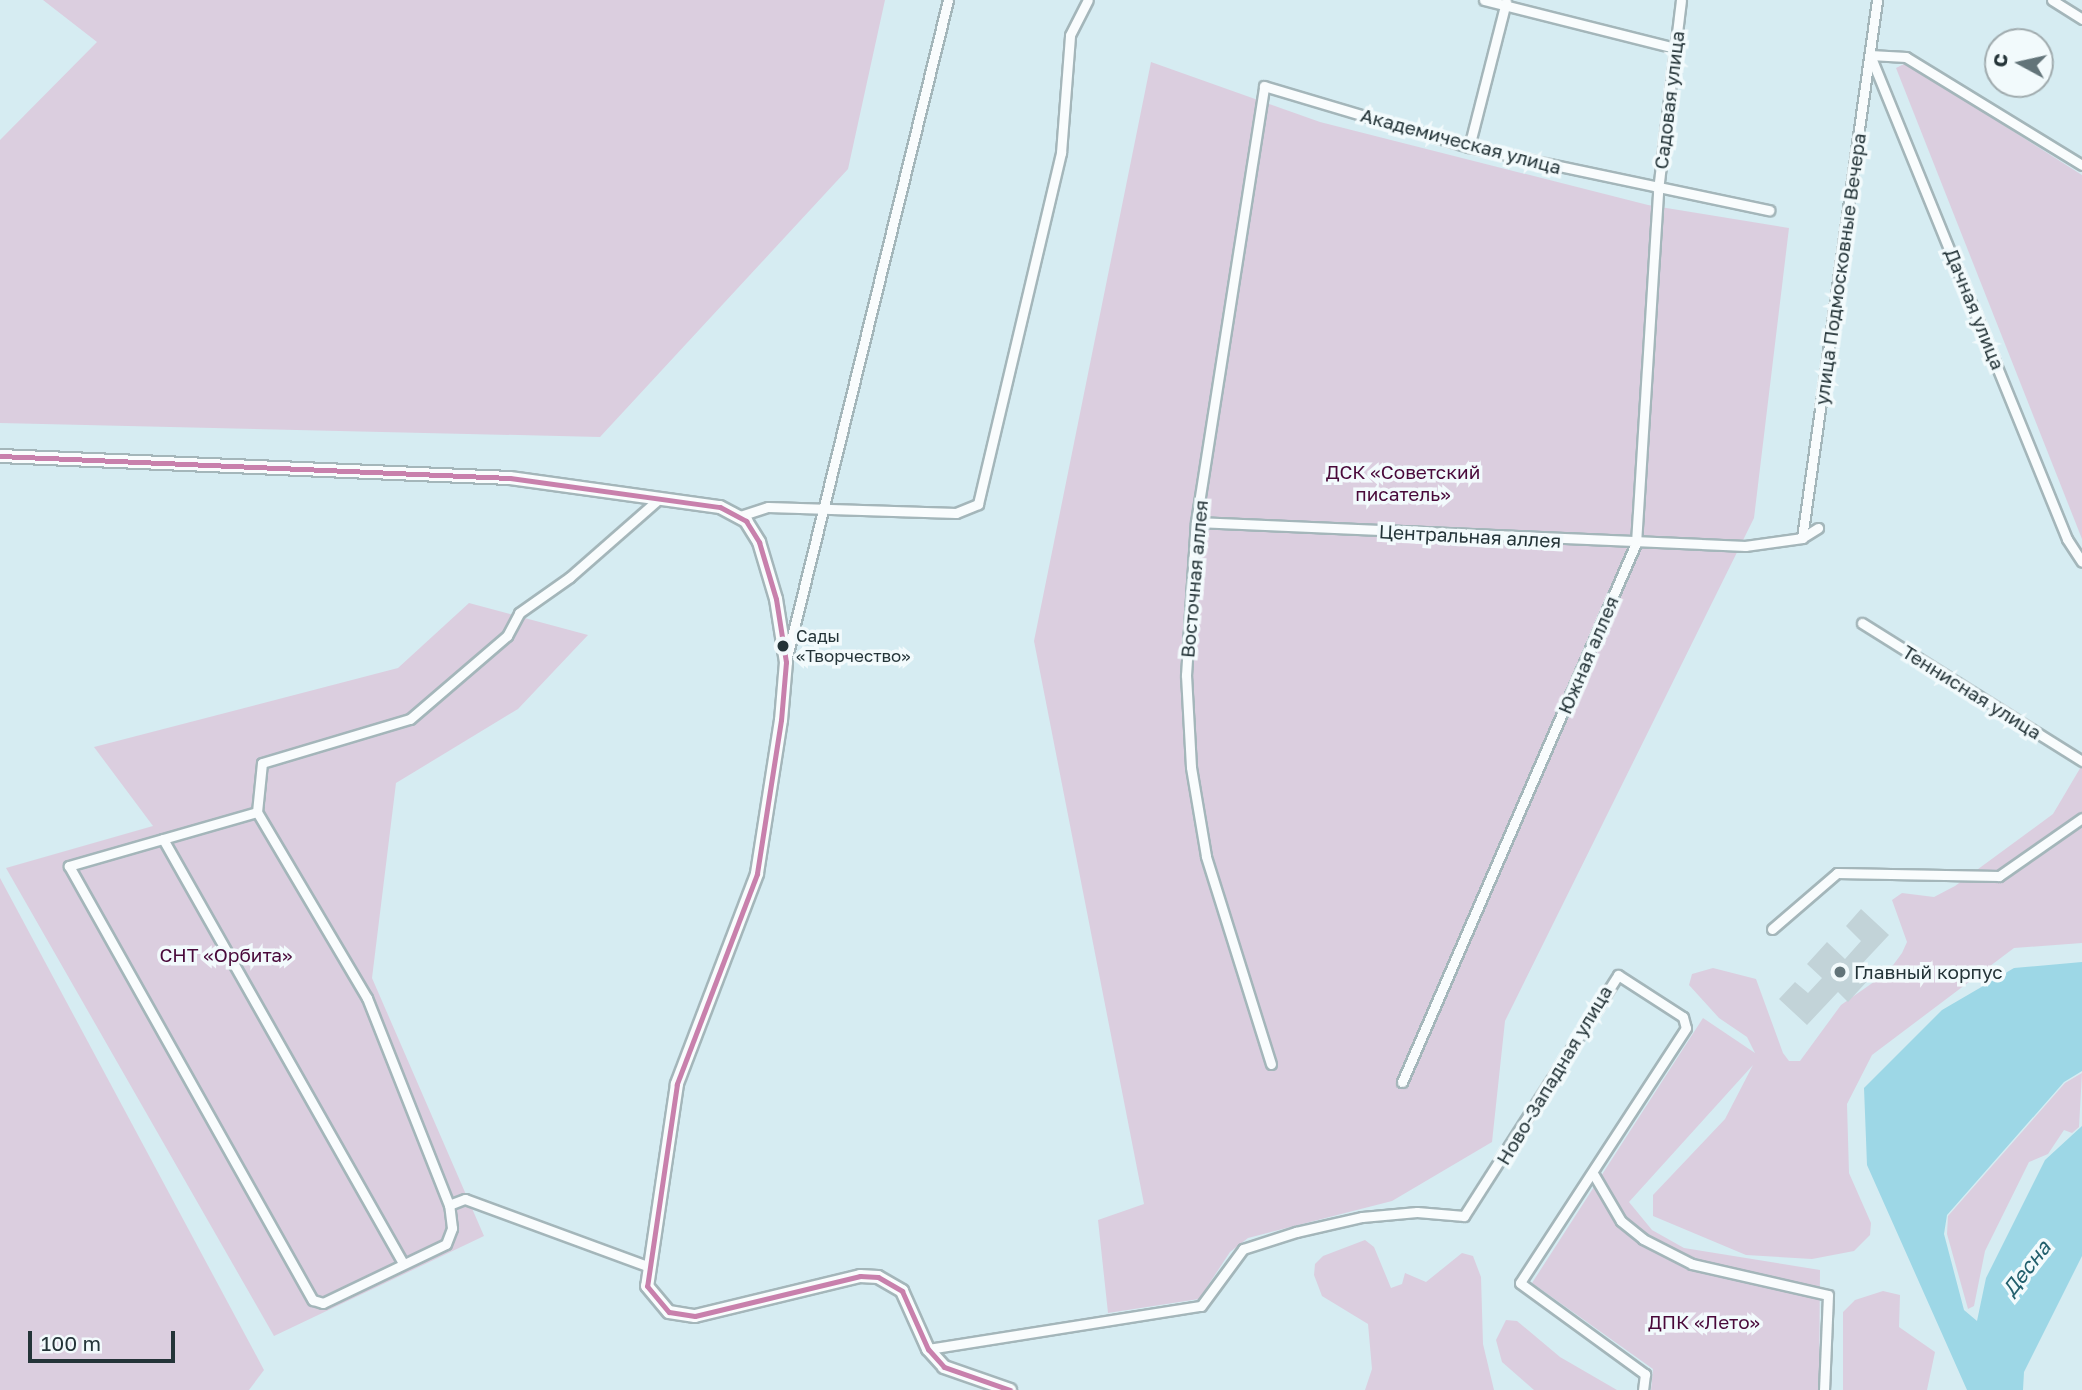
<!DOCTYPE html>
<meta charset="utf-8">
<style>
body{margin:0}
#map{position:relative;width:2082px;height:1390px;overflow:hidden;background:#d6ecf2;font-family:"Golos Text",sans-serif}
div>[style]{position:absolute}
.green>*{inset:0;background:#dbcedf}
.water>*{inset:0;background:#9dd7e6}
.building>*{inset:0;background:#c2d3d8}
.roads{filter:drop-shadow(2px 0 #a4b6ba) drop-shadow(-2px 0 #a4b6ba) drop-shadow(0 2px #a4b6ba) drop-shadow(0 -2px #a4b6ba)}
.street>*{height:9px;margin:-4.5px;padding:0 4.5px;transform-origin:4.5px;border-radius:4.5px;background:#f9fcfd}
.secondary>*{height:12px;margin:-6px;padding:0 6px;transform-origin:6px;border-radius:6px;background:#f9fcfd}
.bus-1>*{height:5px;margin:-2.5px;padding:0 2.5px;transform-origin:2.5px;border-radius:2.5px;background:#c880ac}
.dots>*{width:19px;height:19px;translate:-50% -50%;box-sizing:border-box;border:4px solid #f2fafc;border-radius:50%}
span{translate:-50% -50%;white-space:nowrap;text-align:center;line-height:1.15;-webkit-text-stroke:7px #f2fafc;paint-order:stroke}
.bus-label{font-size:17px;color:#243438}
.left{translate:0 -50%;text-align:left}
.street-label{font-size:19px;color:#243438}
.park-label{font-size:19px;color:#49093a}
.poi-label{font-size:19px;color:#243438}
.water-label{font-size:21px;color:#23606d;font-style:italic}
.north{position:absolute;left:1984px;top:28px;width:70px;height:70px;box-sizing:border-box;background:#f2fafc;border:2px solid #a0abae;border-radius:50%;rotate:278deg;font-size:19px;font-weight:700;line-height:28px;text-align:center;color:#243438}
.north::after{content:'';display:block;margin:auto;width:24px;height:32px;background:#627479;clip-path:polygon(50% 0,100% 100%,50% 72%,0 100%)}
.scale{position:absolute;left:28px;top:1331px;width:147px;height:32px;box-sizing:border-box;border:4px solid #243438;border-top:0;padding-left:9px;font-size:21px;line-height:24px;white-space:nowrap;color:#243438;-webkit-text-stroke:5px #f2fafc;paint-order:stroke}
</style>
<div id="map">
<div class="green">
<div style="clip-path:polygon(43px 0,885px 0,848px 169px,600px 437px,0 423px,0 140px,97px 42px)"></div>
<div style="clip-path:polygon(1151px 62px,1320px 122px,1648px 205px,1789px 228px,1754px 518px,1505px 1021px,1492px 1142px,1392px 1201px,1248px 1238px,1230px 1252px,1199px 1299px,1108px 1313px,1098px 1220px,1144px 1204px,1034px 641px)"></div>
<div style="clip-path:polygon(1906px 63px,2082px 175px,2082px 539px,1896px 68px)"></div>
<div style="clip-path:polygon(469px 603px,588px 635px,518px 709px,396px 783px,372px 978px,484px 1236px,274px 1336px,6px 868px,153px 826px,94px 747px,398px 668px)"></div>
<div style="clip-path:polygon(2082px 765px,2082px 943px,2014px 948px,1872px 1055px,1847px 1104px,1849px 1173px,1871px 1223px,1870px 1235px,1854px 1251px,1812px 1259px,1746px 1255px,1653px 1216px,1653px 1195px,1725px 1119px,1753px 1065px,1629px 1202px,1652px 1230px,1684px 1248px,1820px 1270px,1819px 1390px,1651px 1390px,1653px 1369px,1532px 1283px,1703px 1018px,1755px 1053px,1747px 1037px,1719px 1018px,1689px 985px,1692px 974px,1713px 968px,1756px 979px,1783px 1053px,1789px 1061px,1800px 1061px,1841px 1005px,1888px 972px,1902px 953px,1907px 942px,1892px 900px,1902px 893px,1934px 897px,1955px 886px,2053px 814px)"></div>
<div style="clip-path:polygon(0 878px,264px 1370px,249px 1390px,0 1390px)"></div>
<div style="clip-path:polygon(2082px 1073px,2079px 1127px,2072px 1133px,2064px 1130px,2048px 1154px,2029px 1162px,1985px 1251px,1974px 1306px,1968px 1309px,1947px 1234px,1948px 1216px,2065px 1083px)"></div>
<div style="clip-path:polygon(1365px 1240px,1374px 1247px,1391px 1288px,1402px 1284px,1405px 1273px,1426px 1282px,1462px 1253px,1473px 1256px,1481px 1277px,1483px 1344px,1494px 1390px,1365px 1390px,1372px 1369px,1368px 1324px,1322px 1296px,1314px 1275px,1315px 1264px,1323px 1256px)"></div>
<div style="clip-path:polygon(1883px 1291px,1900px 1295px,1899px 1327px,1935px 1352px,1927px 1390px,1843px 1390px,1843px 1312px,1855px 1300px)"></div>
<div style="clip-path:polygon(1506px 1320px,1517px 1321px,1560px 1357px,1617px 1390px,1534px 1390px,1502px 1362px,1496px 1340px)"></div>
</div>
<div class="water">
<div style="clip-path:polygon(2082px 962px,2082px 1071px,2064px 1082px,1947px 1215px,1944px 1234px,1964px 1310px,1977px 1321px,1986px 1278px,2045px 1160px,2082px 1126px,2082px 1256px,2024px 1372px,2023px 1390px,1967px 1390px,1867px 1165px,1864px 1088px,1942px 1010px,2014px 968px)"></div>
</div>
<div class="building">
<div style="clip-path:polygon(1861px 909px,1889px 935px,1859px 967px,1871px 977px,1848px 1002px,1838px 992px,1807px 1025px,1779px 999px,1795px 982px,1808px 993px,1822px 978px,1807px 964px,1827px 942px,1845px 959px,1861px 941px,1846px 926px)"></div>
</div>
<div class="roads">
<div class="street">
<div style="left:1484px;top:0;width:197px;rotate:14.1deg"></div>
<div style="left:2052px;top:0;width:36px;rotate:32deg"></div>
<div style="left:1469px;top:147px;width:150px;rotate:-75.7deg"></div>
<div style="left:2082px;top:165px;width:206px;rotate:-148.5deg"></div>
<div style="left:1906px;top:57px;width:36px;rotate:-177deg"></div>
<div style="left:1870px;top:55px;width:523px;rotate:67.85deg"></div>
<div style="left:2067px;top:539px;width:27px;rotate:57deg"></div>
<div style="left:740px;top:516px;width:29px;rotate:-18deg"></div>
<div style="left:768px;top:507px;width:188px;rotate:1.8deg"></div>
<div style="left:956px;top:513px;width:24px;rotate:-22deg"></div>
<div style="left:978px;top:504px;width:361px;rotate:-76.7deg"></div>
<div style="left:1061px;top:153px;width:118px;rotate:-85.6deg"></div>
<div style="left:1070px;top:35px;width:39px;rotate:-63deg"></div>
<div style="left:1196px;top:522px;width:550px;rotate:2.5deg"></div>
<div style="left:1745px;top:546px;width:58px;rotate:-8deg"></div>
<div style="left:1802px;top:538px;width:19px;rotate:-32deg"></div>
<div style="left:1802px;top:538px;width:543px;rotate:-82.06deg"></div>
<div style="left:1862px;top:623px;width:260px;rotate:32.1deg"></div>
<div style="left:787px;top:657px;width:676px;rotate:-76.23deg"></div>
<div style="left:257px;top:812px;width:49px;rotate:-84.2deg"></div>
<div style="left:262px;top:763px;width:154px;rotate:-16.6deg"></div>
<div style="left:410px;top:719px;width:128px;rotate:-40.6deg"></div>
<div style="left:507px;top:636px;width:26px;rotate:-62deg"></div>
<div style="left:519px;top:613px;width:62px;rotate:-35.2deg"></div>
<div style="left:570px;top:577px;width:120px;rotate:-41.3deg"></div>
<div style="left:163px;top:839px;width:487px;rotate:60.5deg"></div>
<div style="left:1772px;top:929px;width:86px;rotate:-40.7deg"></div>
<div style="left:1837px;top:873px;width:162px;rotate:1.1deg"></div>
<div style="left:1999px;top:876px;width:101px;rotate:-34.9deg"></div>
<div style="left:1271px;top:1064px;width:218px;rotate:-107.4deg"></div>
<div style="left:1206px;top:856px;width:90px;rotate:-99.6deg"></div>
<div style="left:1191px;top:767px;width:92px;rotate:-93.1deg"></div>
<div style="left:1186px;top:675px;width:153px;rotate:-86.3deg"></div>
<div style="left:1196px;top:522px;width:441px;rotate:-81.1deg"></div>
<div style="left:1264px;top:86px;width:214px;rotate:16.6deg"></div>
<div style="left:1469px;top:147px;width:307px;rotate:11.9deg"></div>
<div style="left:1402px;top:1082px;width:588px;rotate:-66.53deg"></div>
<div style="left:1636px;top:543px;width:354px;rotate:-86.4deg"></div>
<div style="left:1658px;top:190px;width:191px;rotate:-83.1deg"></div>
<div style="left:1594px;top:1175px;width:53px;rotate:59.6deg"></div>
<div style="left:1621px;top:1221px;width:28px;rotate:39deg"></div>
<div style="left:1643px;top:1239px;width:55px;rotate:27deg"></div>
<div style="left:1692px;top:1264px;width:139px;rotate:12.8deg"></div>
<div style="left:1828px;top:1295px;width:95px;rotate:92.4deg"></div>
<div style="left:449px;top:1205px;width:223px;rotate:-111.6deg"></div>
<div style="left:367px;top:998px;width:216px;rotate:-120.6deg"></div>
<div style="left:257px;top:812px;width:196px;rotate:164deg"></div>
<div style="left:69px;top:866px;width:498px;rotate:60.7deg"></div>
<div style="left:313px;top:1300px;width:10px;rotate:17deg"></div>
<div style="left:323px;top:1303px;width:136px;rotate:-25.6deg"></div>
<div style="left:446px;top:1244px;width:17px;rotate:-69deg"></div>
<div style="left:452px;top:1228px;width:23px;rotate:-97deg"></div>
<div style="left:449px;top:1205px;width:17px;rotate:-21deg"></div>
<div style="left:465px;top:1199px;width:194px;rotate:20.2deg"></div>
<div style="left:928px;top:1349px;width:276px;rotate:-9deg"></div>
<div style="left:1201px;top:1306px;width:71px;rotate:-53.6deg"></div>
<div style="left:1243px;top:1249px;width:56px;rotate:-17.8deg"></div>
<div style="left:1296px;top:1232px;width:68px;rotate:-12.8deg"></div>
<div style="left:1362px;top:1217px;width:55px;rotate:-5.2deg"></div>
<div style="left:1417px;top:1212px;width:47px;rotate:4.9deg"></div>
<div style="left:1464px;top:1216px;width:286px;rotate:-57.4deg"></div>
<div style="left:1618px;top:975px;width:77px;rotate:32.9deg"></div>
<div style="left:1683px;top:1017px;width:11px;rotate:75deg"></div>
<div style="left:1686px;top:1028px;width:304px;rotate:123.1deg"></div>
<div style="left:1520px;top:1283px;width:155px;rotate:36.1deg"></div>
<div style="left:1645px;top:1374px;width:16px;rotate:97deg"></div>
</div>
<div class="secondary">
<div style="left:0;top:456px;width:510px;rotate:2.47deg"></div>
<div style="left:510px;top:478px;width:212px;rotate:7.9deg"></div>
<div style="left:720px;top:507px;width:30px;rotate:28deg"></div>
<div style="left:746px;top:521px;width:25px;rotate:58deg"></div>
<div style="left:759px;top:542px;width:59px;rotate:73.4deg"></div>
<div style="left:776px;top:599px;width:64px;rotate:81deg"></div>
<div style="left:786px;top:662px;width:58px;rotate:94.9deg"></div>
<div style="left:781px;top:720px;width:156px;rotate:98.9deg"></div>
<div style="left:757px;top:874px;width:225px;rotate:110.9deg"></div>
<div style="left:677px;top:1084px;width:204px;rotate:98.4deg"></div>
<div style="left:647px;top:1286px;width:34px;rotate:50deg"></div>
<div style="left:669px;top:1312px;width:26px;rotate:9deg"></div>
<div style="left:695px;top:1316px;width:170px;rotate:-13.6deg"></div>
<div style="left:860px;top:1276px;width:18px;rotate:3deg"></div>
<div style="left:878px;top:1277px;width:28px;rotate:30deg"></div>
<div style="left:902px;top:1291px;width:64px;rotate:65.9deg"></div>
<div style="left:928px;top:1349px;width:24px;rotate:48deg"></div>
<div style="left:944px;top:1367px;width:70px;rotate:19.2deg"></div>
</div>
</div>
<div class="bus-1">
<div style="left:0;top:456px;width:510px;rotate:2.47deg"></div>
<div style="left:510px;top:478px;width:212px;rotate:7.9deg"></div>
<div style="left:720px;top:507px;width:30px;rotate:28deg"></div>
<div style="left:746px;top:521px;width:25px;rotate:58deg"></div>
<div style="left:759px;top:542px;width:59px;rotate:73.4deg"></div>
<div style="left:776px;top:599px;width:64px;rotate:81deg"></div>
<div style="left:786px;top:662px;width:58px;rotate:94.9deg"></div>
<div style="left:781px;top:720px;width:156px;rotate:98.9deg"></div>
<div style="left:757px;top:874px;width:225px;rotate:110.9deg"></div>
<div style="left:677px;top:1084px;width:204px;rotate:98.4deg"></div>
<div style="left:647px;top:1286px;width:34px;rotate:50deg"></div>
<div style="left:669px;top:1312px;width:26px;rotate:9deg"></div>
<div style="left:695px;top:1316px;width:170px;rotate:-13.6deg"></div>
<div style="left:860px;top:1276px;width:18px;rotate:3deg"></div>
<div style="left:878px;top:1277px;width:28px;rotate:30deg"></div>
<div style="left:902px;top:1291px;width:64px;rotate:65.9deg"></div>
<div style="left:928px;top:1349px;width:24px;rotate:48deg"></div>
<div style="left:944px;top:1367px;width:70px;rotate:19.2deg"></div>
</div>
<div class="dots">
<div style="left:783px;top:646px;background:#243438"></div>
<div style="left:1840px;top:972px;background:#627479"></div>
</div>
<div class="bus-label">
<span class="left" style="left:796px;top:646px">Сады<br>«Творчество»</span>
</div>
<div class="street-label">
<span style="left:1669px;top:100px;rotate:-83deg">Садовая улица</span>
<span style="left:1461px;top:141px;rotate:15deg">Академическая улица</span>
<span style="left:1840px;top:269px;rotate:-82deg">улица Подмосковные Вечера</span>
<span style="left:1975px;top:309px;rotate:68deg">Дачная улица</span>
<span style="left:1470px;top:536px;rotate:3deg">Центральная аллея</span>
<span style="left:1194px;top:579px;rotate:-85deg">Восточная аллея</span>
<span style="left:1588px;top:655px;rotate:-67deg">Южная аллея</span>
<span style="left:1972px;top:692px;rotate:32deg">Теннисная улица</span>
<span style="left:1554px;top:1075px;rotate:-59deg">Ново-Западная улица</span>
</div>
<div class="park-label">
<span style="left:1403px;top:483px">ДСК «Советский<br>писатель»</span>
<span style="left:226px;top:955px">СНТ «Орбита»</span>
<span style="left:1704px;top:1322px">ДПК «Лето»</span>
</div>
<div class="poi-label">
<span class="left" style="left:1854px;top:972px">Главный корпус</span>
</div>
<div class="water-label">
<span style="left:2026px;top:1268px;rotate:-52deg">Десна</span>
</div>
<div class="north">С</div>
<div class="scale">100 m</div>
</div>
